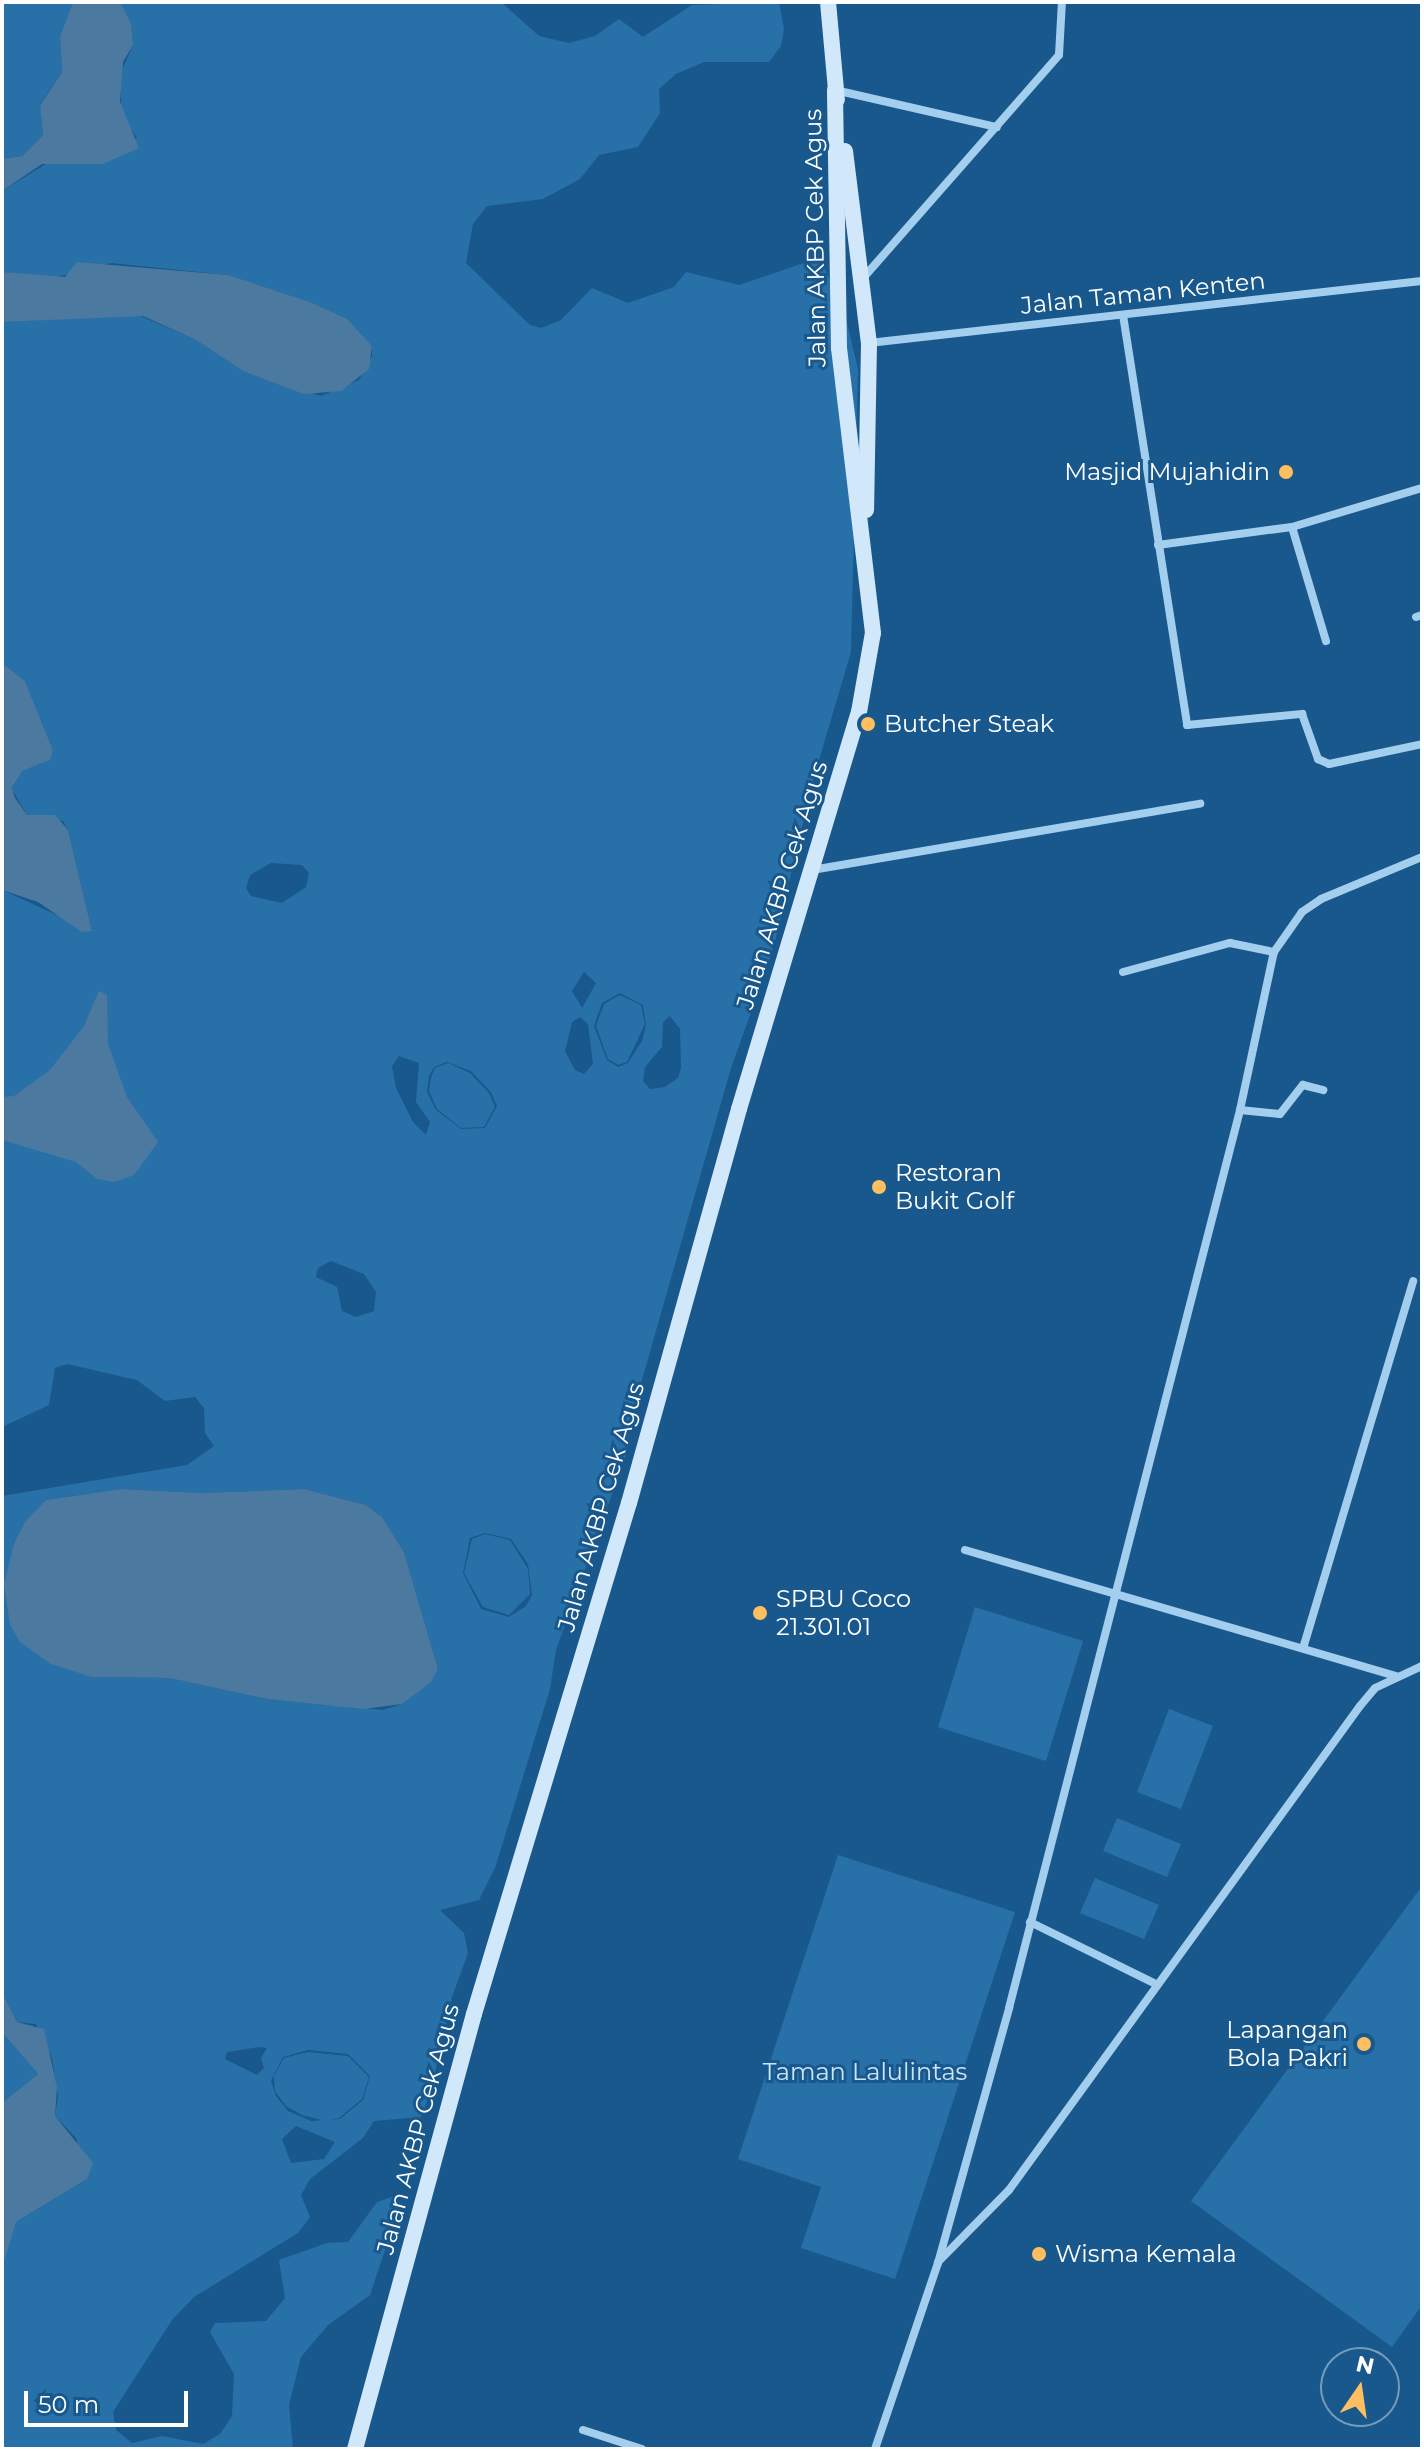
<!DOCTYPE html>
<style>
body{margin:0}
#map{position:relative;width:1424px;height:2451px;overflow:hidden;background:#19588c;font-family:Montserrat,sans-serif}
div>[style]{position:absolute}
.green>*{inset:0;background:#2871a8}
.water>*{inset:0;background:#4c799f}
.street>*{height:8px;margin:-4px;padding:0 4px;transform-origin:4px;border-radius:4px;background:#a3ceee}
.secondary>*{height:16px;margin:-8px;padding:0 8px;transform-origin:8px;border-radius:8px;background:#d1e7fa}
.dots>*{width:22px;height:22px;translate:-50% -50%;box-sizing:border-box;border:4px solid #19588c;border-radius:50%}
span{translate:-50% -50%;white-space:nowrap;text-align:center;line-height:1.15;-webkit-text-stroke:6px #19588c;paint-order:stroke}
.street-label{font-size:24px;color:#fff}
.poi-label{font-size:24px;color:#fff}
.right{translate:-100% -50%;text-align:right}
.left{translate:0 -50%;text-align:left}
.park-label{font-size:24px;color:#c9e5fa}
.frame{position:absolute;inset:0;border:4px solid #fff;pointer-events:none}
.north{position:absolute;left:1320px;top:2347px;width:80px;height:80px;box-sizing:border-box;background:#19588c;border:2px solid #759bba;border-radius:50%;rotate:13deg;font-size:22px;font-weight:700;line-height:32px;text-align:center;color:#fff}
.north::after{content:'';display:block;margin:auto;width:28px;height:36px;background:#ffbf61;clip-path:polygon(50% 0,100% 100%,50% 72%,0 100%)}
.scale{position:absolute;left:24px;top:2391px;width:164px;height:36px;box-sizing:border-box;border:4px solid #fff;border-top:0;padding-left:10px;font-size:24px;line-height:28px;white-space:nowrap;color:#fff;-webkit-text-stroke:6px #19588c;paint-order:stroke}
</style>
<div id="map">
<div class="green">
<div style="clip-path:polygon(2px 2px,73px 2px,60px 36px,62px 72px,40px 104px,43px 135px,22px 156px,2px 159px)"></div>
<div style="clip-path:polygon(evenodd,120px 2px,501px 2px,539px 36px,569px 43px,595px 36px,619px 19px,643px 37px,692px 5px,779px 2px,784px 29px,781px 46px,769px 62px,704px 62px,676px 74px,659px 89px,660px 113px,638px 147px,599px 155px,580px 179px,543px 199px,487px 206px,473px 224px,466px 263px,530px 325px,541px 328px,561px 320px,592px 288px,628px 303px,674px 287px,686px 272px,739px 285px,815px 259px,823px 264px,846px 319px,858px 369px,851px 652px,814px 777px,772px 954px,731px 1068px,630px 1422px,627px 1452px,556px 1650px,550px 1689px,495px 1868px,479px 1900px,440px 1910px,464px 1933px,468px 1953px,452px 1997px,430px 2094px,421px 2117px,374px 2121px,363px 2138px,310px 2179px,301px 2195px,310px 2217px,298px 2233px,194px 2297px,172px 2320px,113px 2412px,116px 2430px,132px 2443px,162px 2436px,203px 2444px,220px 2434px,232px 2416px,234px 2374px,210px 2332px,215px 2323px,266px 2321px,285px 2298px,279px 2260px,327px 2243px,348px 2242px,377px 2202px,395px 2196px,393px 2226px,370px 2295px,328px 2325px,301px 2357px,289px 2405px,293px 2449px,2px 2449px,2px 2268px,12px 2231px,16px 2222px,87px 2179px,76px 2138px,55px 2116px,58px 2097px,52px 2058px,36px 2024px,17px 2022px,2px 1992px,2px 1496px,187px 1465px,214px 1446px,205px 1433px,204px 1408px,195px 1397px,165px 1401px,137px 1380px,67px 1364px,55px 1368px,49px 1405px,2px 1427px,2px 890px,92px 931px,68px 830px,63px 821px,27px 815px,12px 789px,22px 770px,41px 764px,53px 750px,25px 681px,2px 663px,2px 322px,138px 315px,196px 340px,243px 371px,321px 396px,359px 380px,372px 356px,372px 346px,346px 319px,228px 275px,111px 263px,54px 278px,2px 272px,2px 191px,51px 161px,103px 164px,137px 138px,121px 114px,121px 72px,133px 45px,120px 2px,271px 863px,302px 865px,309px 873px,306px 887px,282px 903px,251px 896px,246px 888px,250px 875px,271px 863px,120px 2px,584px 972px,596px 983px,582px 1008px,572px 991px,584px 972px,120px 2px,620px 993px,643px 1005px,646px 1025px,642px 1041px,628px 1063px,618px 1067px,607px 1060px,594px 1026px,602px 1003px,620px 993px,120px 2px,670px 1016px,680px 1029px,681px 1068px,678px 1078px,665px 1087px,650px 1089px,643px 1081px,645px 1067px,662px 1047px,663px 1022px,670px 1016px,120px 2px,580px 1017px,588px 1024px,593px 1064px,584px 1074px,575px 1070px,565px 1051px,572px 1022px,580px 1017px,120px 2px,399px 1056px,419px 1063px,416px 1102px,430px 1122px,426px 1135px,413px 1122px,396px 1088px,392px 1066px,399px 1056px,120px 2px,447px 1062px,471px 1071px,491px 1092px,497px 1106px,485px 1128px,461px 1129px,436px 1110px,427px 1092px,429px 1076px,434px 1067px,447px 1062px,120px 2px,331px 1261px,364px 1274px,376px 1292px,374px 1311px,356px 1317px,342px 1311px,337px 1287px,316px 1277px,318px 1268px,331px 1261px,120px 2px,121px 1489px,202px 1493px,304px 1489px,366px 1505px,382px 1517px,404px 1552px,438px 1669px,402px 1704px,383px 1710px,266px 1699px,169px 1678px,92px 1677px,14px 1544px,46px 1500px,121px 1489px,120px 2px,485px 1533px,511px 1539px,528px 1564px,532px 1595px,526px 1606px,509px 1617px,481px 1609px,463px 1573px,470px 1538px,485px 1533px,120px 2px,259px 2047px,267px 2048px,261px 2058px,264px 2068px,257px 2075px,225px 2059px,227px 2052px,259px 2047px,120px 2px,308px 2050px,348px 2054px,370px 2076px,363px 2100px,340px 2119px,311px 2121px,288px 2111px,276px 2096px,271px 2081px,283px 2057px,308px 2050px,120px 2px,296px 2126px,335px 2142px,324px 2159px,291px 2163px,282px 2139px,296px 2126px)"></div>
<div style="clip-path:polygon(620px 995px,641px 1005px,645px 1024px,627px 1062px,618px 1065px,608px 1059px,596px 1026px,604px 1004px)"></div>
<div style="clip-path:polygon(448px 1063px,470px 1073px,489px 1093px,495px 1107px,484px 1127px,461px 1128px,437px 1109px,429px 1091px,431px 1077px,435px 1068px)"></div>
<div style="clip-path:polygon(485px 1534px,510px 1540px,528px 1569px,530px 1594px,509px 1615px,483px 1607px,464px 1573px,472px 1539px)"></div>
<div style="clip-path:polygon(975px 1607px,1083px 1641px,1046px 1761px,938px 1727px)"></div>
<div style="clip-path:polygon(1169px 1709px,1213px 1726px,1181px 1809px,1137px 1792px)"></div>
<div style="clip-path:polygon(1117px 1818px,1181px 1844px,1167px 1877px,1103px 1851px)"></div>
<div style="clip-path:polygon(838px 1855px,1015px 1912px,895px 2279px,801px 2248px,821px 2187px,738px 2159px)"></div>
<div style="clip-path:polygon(1095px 1878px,1159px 1905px,1144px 1939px,1080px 1913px)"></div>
<div style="clip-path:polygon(1422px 1886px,1422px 2305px,1392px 2347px,1191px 2201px)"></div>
<div style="clip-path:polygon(2px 2032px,38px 2074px,2px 2103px)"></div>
<div style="clip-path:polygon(308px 2052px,348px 2056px,369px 2077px,362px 2099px,339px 2118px,326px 2121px,302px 2115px,286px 2106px,275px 2091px,274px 2076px,284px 2058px)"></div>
</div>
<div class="water">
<div style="clip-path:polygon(73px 2px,120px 2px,131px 24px,133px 45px,123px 62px,120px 102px,139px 148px,103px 164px,42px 164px,2px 191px,2px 159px,22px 156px,43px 135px,40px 105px,62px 72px,60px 36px)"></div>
<div style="clip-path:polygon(77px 262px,228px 275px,312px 303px,347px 319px,372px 346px,369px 369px,341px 391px,304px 394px,243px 371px,196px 340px,143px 316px,2px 322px,2px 272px,65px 277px)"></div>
<div style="clip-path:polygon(2px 663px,25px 681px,53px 750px,50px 760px,22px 771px,12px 788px,15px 798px,27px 815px,55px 815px,68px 830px,92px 931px,82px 932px,38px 902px,2px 890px)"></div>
<div style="clip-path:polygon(99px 991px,107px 995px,108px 1044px,127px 1097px,158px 1142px,134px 1175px,114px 1182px,97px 1179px,76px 1162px,2px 1140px,2px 1097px,14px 1096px,50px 1070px,84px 1026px)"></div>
<div style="clip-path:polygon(121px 1489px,202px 1493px,304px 1489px,366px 1505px,382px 1517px,404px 1552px,438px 1669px,431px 1682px,402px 1704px,364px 1709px,267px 1699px,169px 1678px,92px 1677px,51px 1664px,20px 1642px,10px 1625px,4px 1584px,14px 1544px,25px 1522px,46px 1500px)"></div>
<div style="clip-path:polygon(2px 1992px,17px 2022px,44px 2029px,57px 2087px,55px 2116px,93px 2163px,87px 2179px,16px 2222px,2px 2268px,2px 2103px,38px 2074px,2px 2032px)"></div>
</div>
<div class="street">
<div style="left:835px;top:90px;width:166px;rotate:12.9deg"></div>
<div style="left:864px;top:277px;width:295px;rotate:-48.7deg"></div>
<div style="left:1059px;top:55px;width:53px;rotate:-86.8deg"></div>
<div style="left:1123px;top:315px;width:415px;rotate:81.1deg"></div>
<div style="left:1187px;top:725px;width:116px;rotate:-5.5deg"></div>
<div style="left:1302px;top:714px;width:48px;rotate:70.4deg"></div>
<div style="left:1318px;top:759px;width:12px;rotate:24deg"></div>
<div style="left:1329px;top:764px;width:95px;rotate:-12.1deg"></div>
<div style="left:869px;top:343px;width:556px;rotate:-6.4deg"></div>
<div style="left:1292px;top:527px;width:119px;rotate:73.4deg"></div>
<div style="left:1158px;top:545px;width:135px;rotate:-7.7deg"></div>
<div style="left:1292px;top:527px;width:136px;rotate:-16.7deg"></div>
<div style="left:1416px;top:617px;width:6px;rotate:-18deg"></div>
<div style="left:812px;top:870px;width:394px;rotate:-9.7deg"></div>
<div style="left:1123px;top:972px;width:111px;rotate:-15.2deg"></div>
<div style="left:1230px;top:943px;width:45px;rotate:11.6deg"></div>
<div style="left:1240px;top:1110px;width:40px;rotate:5.7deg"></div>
<div style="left:1280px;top:1114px;width:37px;rotate:-52deg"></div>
<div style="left:1303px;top:1085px;width:21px;rotate:14deg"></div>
<div style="left:965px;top:1550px;width:450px;rotate:16.3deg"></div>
<div style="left:1304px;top:1645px;width:380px;rotate:-73.3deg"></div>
<div style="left:1030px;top:1922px;width:140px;rotate:26.2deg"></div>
<div style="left:938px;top:2262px;width:101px;rotate:-45.4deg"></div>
<div style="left:1009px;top:2190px;width:598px;rotate:-54.05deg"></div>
<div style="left:1360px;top:1706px;width:23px;rotate:-50deg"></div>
<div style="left:1375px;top:1688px;width:52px;rotate:-25.1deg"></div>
<div style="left:583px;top:2430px;width:62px;rotate:17.9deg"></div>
<div style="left:875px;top:2449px;width:196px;rotate:-71.3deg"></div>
<div style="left:938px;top:2263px;width:265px;rotate:-74.4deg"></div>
<div style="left:1009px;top:2008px;width:927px;rotate:-75.57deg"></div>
<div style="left:1240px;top:1110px;width:162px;rotate:-77.9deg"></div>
<div style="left:1274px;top:952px;width:49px;rotate:-55deg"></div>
<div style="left:1302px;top:912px;width:23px;rotate:-34deg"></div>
<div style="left:1321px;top:899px;width:109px;rotate:-22.6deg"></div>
</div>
<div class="secondary">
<div style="left:828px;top:2px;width:98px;rotate:84.8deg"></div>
<div style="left:845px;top:151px;width:193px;rotate:82.9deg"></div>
<div style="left:869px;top:343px;width:167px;rotate:91deg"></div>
<div style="left:355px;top:2449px;width:451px;rotate:-74.7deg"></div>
<div style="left:474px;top:2014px;width:534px;rotate:-73.13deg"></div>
<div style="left:629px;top:1503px;width:409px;rotate:-74.4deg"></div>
<div style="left:739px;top:1109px;width:415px;rotate:-73.2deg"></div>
<div style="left:859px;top:712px;width:80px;rotate:-80deg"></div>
<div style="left:873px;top:633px;width:287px;rotate:-96.8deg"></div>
<div style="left:839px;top:348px;width:258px;rotate:-90.9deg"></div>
</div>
<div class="dots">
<div style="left:1286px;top:472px;background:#ffbf61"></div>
<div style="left:868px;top:724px;background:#ffbf61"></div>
<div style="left:879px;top:1187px;background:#ffbf61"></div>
<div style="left:760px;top:1613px;background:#ffbf61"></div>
<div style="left:1364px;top:2044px;background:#ffbf61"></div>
<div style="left:1039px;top:2254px;background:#ffbf61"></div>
</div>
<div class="street-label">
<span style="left:815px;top:238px;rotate:-91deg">Jalan AKBP Cek Agus</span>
<span style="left:1143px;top:293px;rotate:-6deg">Jalan Taman Kenten</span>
<span style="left:782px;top:885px;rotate:-73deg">Jalan AKBP Cek Agus</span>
<span style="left:601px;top:1507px;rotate:-74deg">Jalan AKBP Cek Agus</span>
<span style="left:418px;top:2129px;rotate:-75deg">Jalan AKBP Cek Agus</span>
</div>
<div class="poi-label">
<span class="right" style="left:1270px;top:472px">Masjid Mujahidin</span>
<span class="left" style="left:884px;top:724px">Butcher Steak</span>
<span class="left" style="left:895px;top:1187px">Restoran<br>Bukit Golf</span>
<span class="left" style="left:776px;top:1613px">SPBU Coco<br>21.301.01</span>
<span class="right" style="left:1348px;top:2044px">Lapangan<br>Bola Pakri</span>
<span class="left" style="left:1055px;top:2254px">Wisma Kemala</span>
</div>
<div class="park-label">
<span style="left:865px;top:2072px">Taman Lalulintas</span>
</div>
<div class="frame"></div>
<div class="north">N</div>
<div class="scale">50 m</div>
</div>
